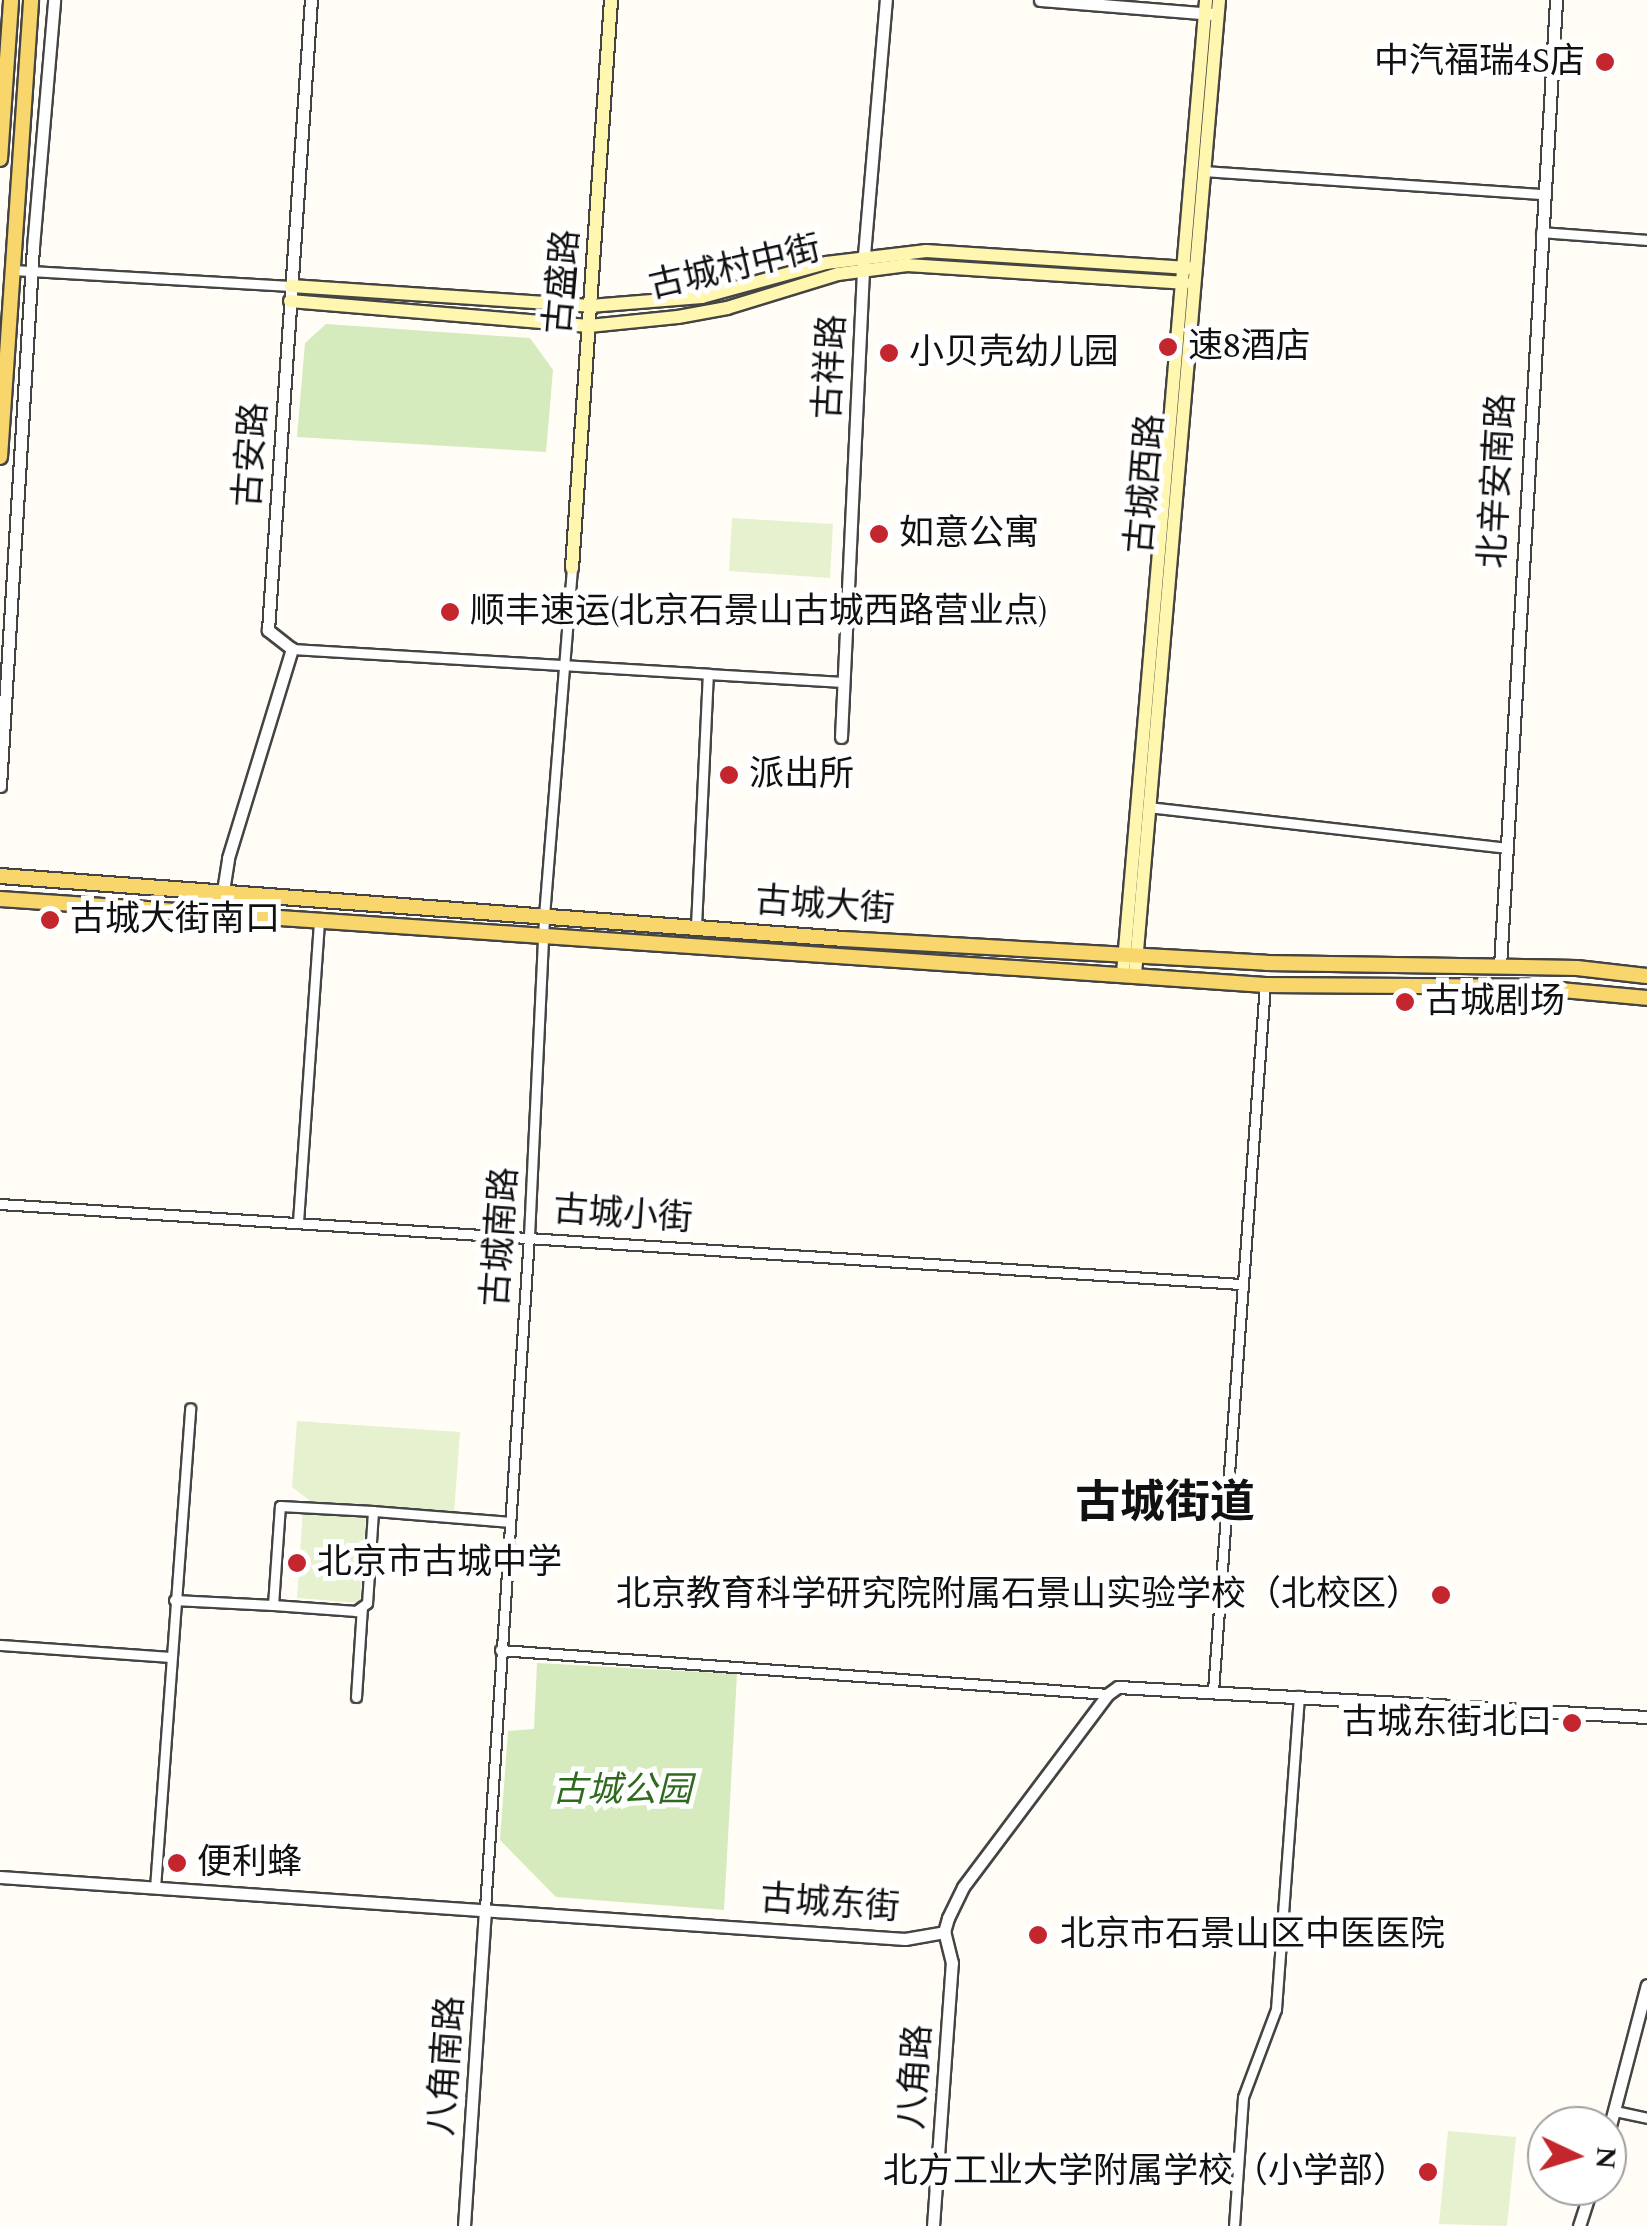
<!DOCTYPE html>
<meta charset="utf-8">
<style>
body{margin:0}
#map{position:relative;width:1647px;height:2226px;overflow:hidden;background:#fffdf5;font-family:Spectral,"Noto Sans SC",serif}
div>[style]{position:absolute}
.green>*{inset:0;background:#d5ebbd}
.pitch>*{inset:0;background:#e6f2cf}
.roads{filter:drop-shadow(2px 0 #444) drop-shadow(-2px 0 #444) drop-shadow(0 2px #444) drop-shadow(0 -2px #444)}
.minor>*{height:9px;margin:-4.5px;padding:0 4.5px;transform-origin:4.5px;border-radius:4.5px;background:#fff}
.tertiary>*{height:11px;margin:-5.5px;padding:0 5.5px;transform-origin:5.5px;border-radius:5.5px;background:#fff}
.secondary>*{height:12px;margin:-6px;padding:0 6px;transform-origin:6px;border-radius:6px;background:#fff6b0}
.primary>*{height:14px;margin:-7px;padding:0 7px;transform-origin:7px;border-radius:7px;background:#f9d66b}
.dots>*{width:28px;height:28px;translate:-50% -50%;box-sizing:border-box;border:5px solid #fff;border-radius:50%}
span{translate:-50% -50%;white-space:nowrap;text-align:center;line-height:1.15;-webkit-text-stroke:10px #fff;paint-order:stroke}
.poi-label{font-size:35px;color:#111}
.right{translate:-100% -50%;text-align:right}
.left{translate:0 -50%;text-align:left}
.street-label{font-size:35px;color:#111}
.park-label{font-size:35px;color:#2f6b1f;font-style:italic}
.district-label{font-size:45px;color:#111;font-weight:700}
.north{position:absolute;left:1527px;top:2106px;width:100px;height:100px;box-sizing:border-box;background:#fff;border:2px solid #a0a0a0;border-radius:50%;rotate:94deg;font-size:28px;font-weight:700;line-height:40px;text-align:center;color:#111}
.north::after{content:'';display:block;margin:auto;width:35px;height:45px;background:#c4262e;clip-path:polygon(50% 0,100% 100%,50% 72%,0 100%)}
</style>
<div id="map">
<div class="green">
<div style="clip-path:polygon(326px 324px,530px 338px,553px 370px,546px 452px,297px 437px,305px 343px)"></div>
<div style="clip-path:polygon(537px 1663px,737px 1674px,724px 1910px,556px 1897px,500px 1840px,508px 1731px,534px 1729px)"></div>
</div>
<div class="pitch">
<div style="clip-path:polygon(732px 518px,833px 524px,830px 578px,729px 571px)"></div>
<div style="clip-path:polygon(297px 1421px,460px 1432px,454px 1514px,313px 1503px,292px 1487px)"></div>
<div style="clip-path:polygon(303px 1509px,366px 1514px,360px 1603px,297px 1598px)"></div>
<div style="clip-path:polygon(1448px 2131px,1516px 2137px,1507px 2226px,1439px 2224px)"></div>
</div>
<div class="roads">
<div class="minor">
<div style="left:1204px;top:171px;width:340px;rotate:3.9deg"></div>
<div style="left:1541px;top:232px;width:106px;rotate:4.3deg"></div>
<div style="left:13px;top:270px;width:278px;rotate:3.3deg"></div>
<div style="left:292px;top:649px;width:417px;rotate:3.4deg"></div>
<div style="left:1148px;top:807px;width:362px;rotate:6.5deg"></div>
<div style="left:696px;top:926px;width:252px;rotate:-87.3deg"></div>
<div style="left:708px;top:674px;width:135px;rotate:3.4deg"></div>
<div style="left:0;top:1204px;width:1245px;rotate:3.69deg"></div>
<div style="left:298px;top:1222px;width:304px;rotate:-86deg"></div>
<div style="left:373px;top:1511px;width:92px;rotate:93.7deg"></div>
<div style="left:367px;top:1603px;width:14px;rotate:144deg"></div>
<div style="left:356px;top:1611px;width:83px;rotate:-175.9deg"></div>
<div style="left:273px;top:1605px;width:99px;rotate:-86deg"></div>
<div style="left:280px;top:1506px;width:93px;rotate:3.1deg"></div>
<div style="left:373px;top:1511px;width:137px;rotate:4.6deg"></div>
<div style="left:174px;top:1600px;width:99px;rotate:2.9deg"></div>
<div style="left:0;top:1645px;width:170px;rotate:4deg"></div>
<div style="left:500px;top:1650px;width:610px;rotate:4.14deg"></div>
<div style="left:1213px;top:1691px;width:708px;rotate:-85.79deg"></div>
<div style="left:356px;top:1697px;width:90px;rotate:-86.2deg"></div>
<div style="left:155px;top:1888px;width:481px;rotate:-85.8deg"></div>
<div style="left:485px;top:1909px;width:674px;rotate:-86.26deg"></div>
<div style="left:529px;top:1236px;width:320px;rotate:-87.3deg"></div>
<div style="left:544px;top:916px;width:349px;rotate:-85.4deg"></div>
<div style="left:1615px;top:2111px;width:33px;rotate:12deg"></div>
<div style="left:1234px;top:2226px;width:129px;rotate:-86deg"></div>
<div style="left:1243px;top:2097px;width:94px;rotate:-69.4deg"></div>
<div style="left:1276px;top:2009px;width:314px;rotate:-85.8deg"></div>
</div>
<div class="tertiary">
<div style="left:1040px;top:0;width:174px;rotate:4.6deg"></div>
<div style="left:841px;top:737px;width:483px;rotate:-87.3deg"></div>
<div style="left:864px;top:255px;width:256px;rotate:-85.1deg"></div>
<div style="left:0;top:786px;width:540px;rotate:-86.5deg"></div>
<div style="left:33px;top:247px;width:248px;rotate:-85.1deg"></div>
<div style="left:223px;top:891px;width:33px;rotate:-81deg"></div>
<div style="left:228px;top:858px;width:219px;rotate:-73deg"></div>
<div style="left:292px;top:649px;width:31px;rotate:-142deg"></div>
<div style="left:268px;top:630px;width:631px;rotate:-86.1deg"></div>
<div style="left:1500px;top:966px;width:968px;rotate:-86.68deg"></div>
<div style="left:0;top:1877px;width:907px;rotate:3.92deg"></div>
<div style="left:905px;top:1939px;width:40px;rotate:-10deg"></div>
<div style="left:1607px;top:2137px;width:157px;rotate:-75.3deg"></div>
<div style="left:464px;top:2226px;width:318px;rotate:-86.2deg"></div>
<div style="left:933px;top:2226px;width:264px;rotate:-85.9deg"></div>
<div style="left:952px;top:1963px;width:32px;rotate:-104deg"></div>
<div style="left:944px;top:1932px;width:15px;rotate:-74deg"></div>
<div style="left:948px;top:1918px;width:34px;rotate:-64deg"></div>
<div style="left:963px;top:1887px;width:241px;rotate:-53.1deg"></div>
<div style="left:1108px;top:1694px;width:12px;rotate:-35deg"></div>
<div style="left:1118px;top:1687px;width:530px;rotate:3.25deg"></div>
<div style="left:1579px;top:2226px;width:42px;rotate:-72deg"></div>
</div>
<div class="secondary">
<div style="left:291px;top:286px;width:300px;rotate:3.8deg"></div>
<div style="left:590px;top:306px;width:112px;rotate:-4.6deg"></div>
<div style="left:702px;top:297px;width:129px;rotate:-15.3deg"></div>
<div style="left:826px;top:263px;width:101px;rotate:-6.8deg"></div>
<div style="left:926px;top:251px;width:263px;rotate:3.7deg"></div>
<div style="left:290px;top:301px;width:300px;rotate:4.8deg"></div>
<div style="left:589px;top:326px;width:89px;rotate:-5.8deg"></div>
<div style="left:678px;top:317px;width:50px;rotate:-10.4deg"></div>
<div style="left:727px;top:308px;width:116px;rotate:-17deg"></div>
<div style="left:838px;top:274px;width:70px;rotate:-7.4deg"></div>
<div style="left:907px;top:265px;width:278px;rotate:3.7deg"></div>
<div style="left:572px;top:568px;width:569px;rotate:-86.07deg"></div>
<div style="left:1123px;top:973px;width:977px;rotate:-85.12deg"></div>
<div style="left:1135px;top:974px;width:978px;rotate:-85.07deg"></div>
</div>
<div class="primary">
<div style="left:0;top:159px;width:159px;rotate:-86deg"></div>
<div style="left:0;top:457px;width:458px;rotate:-86.1deg"></div>
<div style="left:0;top:876px;width:845px;rotate:4.27deg"></div>
<div style="left:843px;top:939px;width:424px;rotate:3.2deg"></div>
<div style="left:1266px;top:963px;width:311px;rotate:0.9deg"></div>
<div style="left:1577px;top:968px;width:70px;rotate:6.5deg"></div>
<div style="left:0;top:899px;width:1268px;rotate:3.89deg"></div>
<div style="left:1265px;top:985px;width:264px;rotate:0.4deg"></div>
<div style="left:1529px;top:987px;width:119px;rotate:5.3deg"></div>
</div>
</div>
<div class="dots">
<div style="left:1605px;top:62px;background:#c4262e"></div>
<div style="left:1168px;top:347px;background:#c4262e"></div>
<div style="left:889px;top:353px;background:#c4262e"></div>
<div style="left:879px;top:534px;background:#c4262e"></div>
<div style="left:450px;top:612px;background:#c4262e"></div>
<div style="left:729px;top:775px;background:#c4262e"></div>
<div style="left:50px;top:920px;background:#c4262e"></div>
<div style="left:1405px;top:1002px;background:#c4262e"></div>
<div style="left:297px;top:1563px;background:#c4262e"></div>
<div style="left:1441px;top:1595px;background:#c4262e"></div>
<div style="left:1572px;top:1723px;background:#c4262e"></div>
<div style="left:177px;top:1863px;background:#c4262e"></div>
<div style="left:1038px;top:1935px;background:#c4262e"></div>
<div style="left:1428px;top:2172px;background:#c4262e"></div>
</div>
<div class="poi-label">
<span class="right" style="left:1585px;top:62px">中汽福瑞4S店</span>
<span class="left" style="left:1188px;top:347px">速8酒店</span>
<span class="left" style="left:909px;top:353px">小贝壳幼儿园</span>
<span class="left" style="left:899px;top:534px">如意公寓</span>
<span class="left" style="left:470px;top:612px">顺丰速运(北京石景山古城西路营业点)</span>
<span class="left" style="left:749px;top:775px">派出所</span>
<span class="left" style="left:70px;top:920px">古城大街南口</span>
<span class="left" style="left:1425px;top:1002px">古城剧场</span>
<span class="left" style="left:317px;top:1563px">北京市古城中学</span>
<span class="right" style="left:1421px;top:1595px">北京教育科学研究院附属石景山实验学校（北校区）</span>
<span class="right" style="left:1552px;top:1723px">古城东街北口</span>
<span class="left" style="left:197px;top:1863px">便利蜂</span>
<span class="left" style="left:1060px;top:1935px">北京市石景山区中医医院</span>
<span class="right" style="left:1408px;top:2172px">北方工业大学附属学校（小学部）</span>
</div>
<div class="street-label">
<span style="left:735px;top:268px;rotate:-13deg">古城村中街</span>
<span style="left:563px;top:282px;rotate:-85deg">古盛路</span>
<span style="left:831px;top:367px;rotate:-87deg">古祥路</span>
<span style="left:252px;top:455px;rotate:-86deg">古安路</span>
<span style="left:1498px;top:481px;rotate:-87deg">北辛安南路</span>
<span style="left:1146px;top:484px;rotate:-85deg">古城西路</span>
<span style="left:825px;top:906px;rotate:4deg">古城大街</span>
<span style="left:623px;top:1215px;rotate:4deg">古城小街</span>
<span style="left:501px;top:1237px;rotate:-86deg">古城南路</span>
<span style="left:830px;top:1904px;rotate:4deg">古城东街</span>
<span style="left:447px;top:2066px;rotate:-86deg">八角南路</span>
<span style="left:916px;top:2077px;rotate:-86deg">八角路</span>
</div>
<div class="park-label">
<span style="left:622px;top:1791px">古城公园</span>
</div>
<div class="district-label">
<span style="left:1165px;top:1504px">古城街道</span>
</div>
<div class="north">N</div>
</div>
